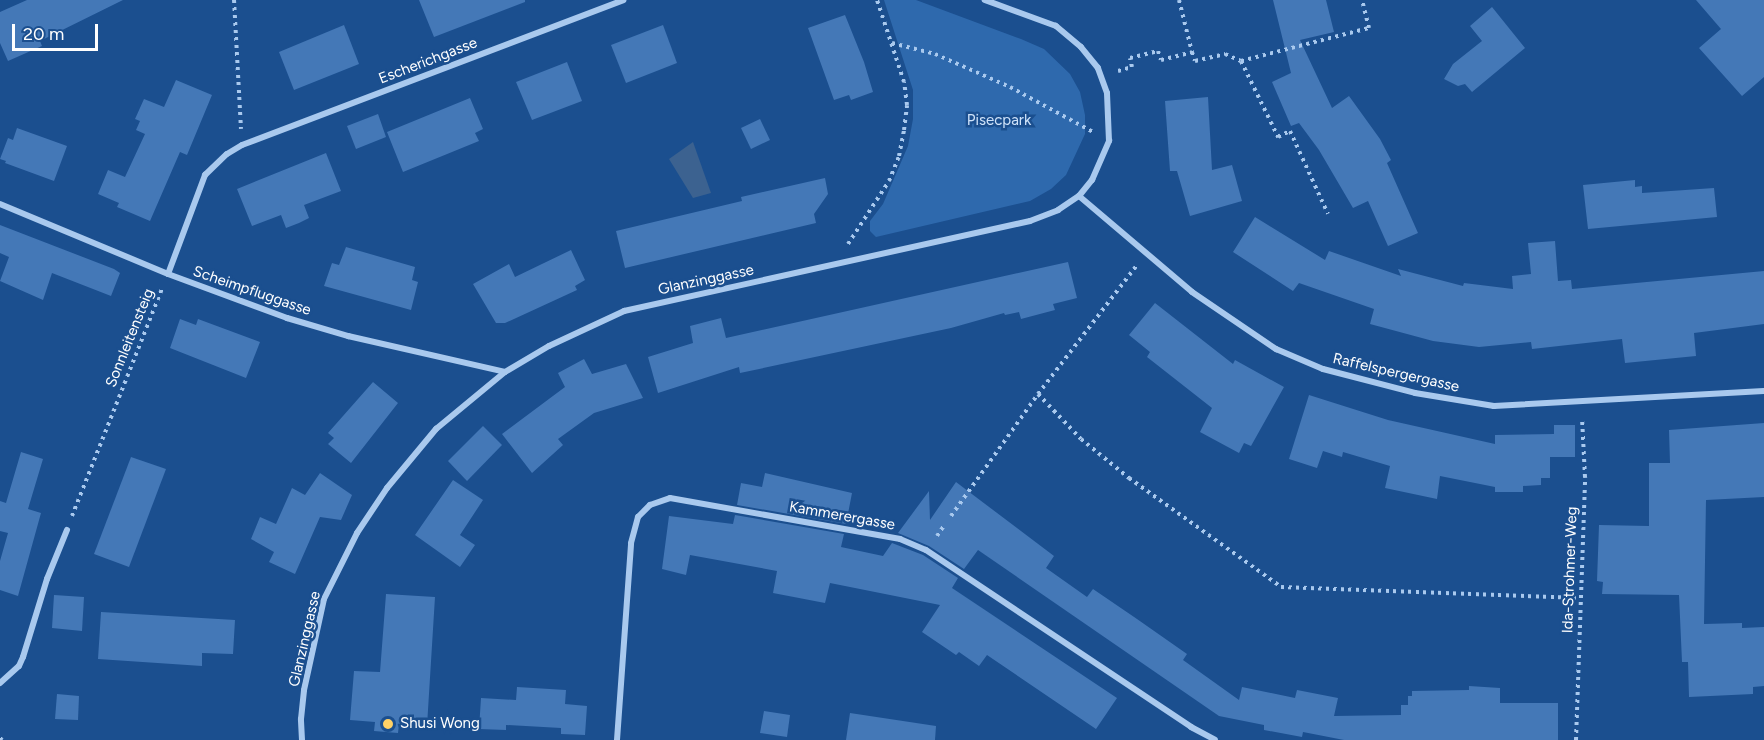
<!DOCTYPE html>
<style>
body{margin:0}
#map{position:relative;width:1764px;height:740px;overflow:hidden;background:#1b4f8f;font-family:Figtree,sans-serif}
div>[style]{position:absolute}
.green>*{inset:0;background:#2e69ad}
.water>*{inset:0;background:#3c6290}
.building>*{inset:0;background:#4478b7}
.path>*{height:4px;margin-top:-2px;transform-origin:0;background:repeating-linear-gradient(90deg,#a9c9ee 0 3px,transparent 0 7.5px)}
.minor>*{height:6px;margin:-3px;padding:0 3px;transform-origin:3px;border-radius:3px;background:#a9c9ee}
.dots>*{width:16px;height:16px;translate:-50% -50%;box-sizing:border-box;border:3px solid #1b4f8f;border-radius:50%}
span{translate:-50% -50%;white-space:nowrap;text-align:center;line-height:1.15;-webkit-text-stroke:5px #1b4f8f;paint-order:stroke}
.street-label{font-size:15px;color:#fff}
.park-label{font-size:15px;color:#cfe3fa}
.poi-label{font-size:15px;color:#fff}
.left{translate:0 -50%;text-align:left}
.scale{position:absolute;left:12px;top:24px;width:86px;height:27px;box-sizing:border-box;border:3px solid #fff;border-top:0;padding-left:8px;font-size:18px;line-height:21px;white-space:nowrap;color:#fff;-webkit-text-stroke:4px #1b4f8f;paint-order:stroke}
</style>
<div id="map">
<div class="green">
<div style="clip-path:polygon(884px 0,916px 0,1021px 39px,1044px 49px,1070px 74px,1080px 92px,1085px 115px,1085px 134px,1066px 175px,1051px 189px,1030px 201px,876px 237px,870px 231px,870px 221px,883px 204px,908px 146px,913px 119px,913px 90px)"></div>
</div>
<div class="water">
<div style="clip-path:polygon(693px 142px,711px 193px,693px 198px,669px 159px)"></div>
</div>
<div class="building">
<div style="clip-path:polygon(27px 0,123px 0,40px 41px,42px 46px,8px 61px,0 43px,0 12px)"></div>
<div style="clip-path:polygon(419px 0,525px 0,525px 2px,434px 37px)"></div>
<div style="clip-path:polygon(1273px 0,1326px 0,1334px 32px,1300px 40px,1332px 108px,1349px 96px,1380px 139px,1391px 160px,1387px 163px,1418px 233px,1388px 246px,1368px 201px,1353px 208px,1319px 150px,1299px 123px,1291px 126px,1272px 82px,1291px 73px)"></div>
<div style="clip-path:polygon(1696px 0,1764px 0,1764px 77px,1742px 96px,1699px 48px,1721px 29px)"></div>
<div style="clip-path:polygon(1492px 7px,1525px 48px,1472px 92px,1465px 84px,1458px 86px,1444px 79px,1453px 64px,1482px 41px,1470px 26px)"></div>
<div style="clip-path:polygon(845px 15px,864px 62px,873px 92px,851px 100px,849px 95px,834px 100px,808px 28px)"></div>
<div style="clip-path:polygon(344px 25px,359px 64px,294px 90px,279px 52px)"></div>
<div style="clip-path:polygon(663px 25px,677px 63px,626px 83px,611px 45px)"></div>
<div style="clip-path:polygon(567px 62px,582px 101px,532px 120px,516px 82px)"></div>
<div style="clip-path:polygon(176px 80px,212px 95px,187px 155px,180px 152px,150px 221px,117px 207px,119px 203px,98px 194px,108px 170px,125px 177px,145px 134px,136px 130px,140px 121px,135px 119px,144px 99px,164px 107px)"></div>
<div style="clip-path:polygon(1208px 97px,1212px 170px,1232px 165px,1242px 201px,1190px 216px,1177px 171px,1170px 171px,1165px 101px)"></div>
<div style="clip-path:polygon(470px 98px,483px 129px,475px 133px,479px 141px,403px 172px,387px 132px)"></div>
<div style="clip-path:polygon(378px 114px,386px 137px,356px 149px,347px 126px)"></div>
<div style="clip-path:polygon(760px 119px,770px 140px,751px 149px,741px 128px)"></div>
<div style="clip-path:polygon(17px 128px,67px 146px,54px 181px,5px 163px,6px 161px,0 159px,8px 138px,13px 140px)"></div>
<div style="clip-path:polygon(326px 153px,341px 191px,304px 205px,309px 218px,299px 223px,286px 228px,281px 215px,252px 226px,237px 189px)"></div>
<div style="clip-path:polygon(825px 178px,828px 194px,814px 214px,816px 223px,625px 268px,616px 231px,742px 201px,741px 197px)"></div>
<div style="clip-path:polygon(1635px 180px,1635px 187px,1642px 186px,1642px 193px,1714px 188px,1717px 217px,1588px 229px,1583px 185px)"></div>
<div style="clip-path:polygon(1255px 217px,1325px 260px,1329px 251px,1401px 276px,1398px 269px,1463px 286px,1464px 283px,1513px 289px,1512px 276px,1531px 274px,1528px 243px,1555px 241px,1558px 281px,1571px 280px,1572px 289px,1764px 271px,1764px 324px,1694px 333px,1696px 356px,1625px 363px,1622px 339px,1532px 349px,1531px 342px,1479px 347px,1433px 341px,1370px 324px,1374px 309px,1299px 283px,1293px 291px,1233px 252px)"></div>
<div style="clip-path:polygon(0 225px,114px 269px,120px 273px,111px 296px,52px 273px,43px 300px,0 281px,9px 257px,0 253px)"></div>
<div style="clip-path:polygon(346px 247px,415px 267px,412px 280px,418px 282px,411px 310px,324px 286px,332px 263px,339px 265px)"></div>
<div style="clip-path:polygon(571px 250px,585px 280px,575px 286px,577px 290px,505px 323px,496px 323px,473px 284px,509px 264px,515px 277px)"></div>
<div style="clip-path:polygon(1068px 262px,1077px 298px,1053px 304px,1055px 310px,1021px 319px,1019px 312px,1005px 315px,1004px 313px,951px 328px,740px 373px,739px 367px,658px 393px,648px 357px,693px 343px,690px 326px,721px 318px,726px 338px)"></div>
<div style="clip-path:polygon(1155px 303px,1233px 364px,1235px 360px,1284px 387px,1251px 446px,1244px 443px,1239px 453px,1200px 432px,1212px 408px,1147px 357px,1150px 352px,1129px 335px)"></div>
<div style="clip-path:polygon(180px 319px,196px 325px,198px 319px,260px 342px,246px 378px,170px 348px)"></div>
<div style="clip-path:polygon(584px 359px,592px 374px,626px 364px,643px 398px,594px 413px,558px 439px,563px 445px,532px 473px,502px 434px,565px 387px,558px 373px)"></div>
<div style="clip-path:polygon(373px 382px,398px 403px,351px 463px,328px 444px,334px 438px,328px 433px)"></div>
<div style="clip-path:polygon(1309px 395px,1388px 420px,1495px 444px,1495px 435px,1554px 434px,1554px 425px,1575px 425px,1575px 457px,1550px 457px,1550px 478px,1541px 478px,1541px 485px,1523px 486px,1523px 492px,1495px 492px,1495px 487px,1440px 476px,1437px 499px,1385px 488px,1390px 466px,1343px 452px,1342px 457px,1323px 451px,1317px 468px,1289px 459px)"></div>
<div style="clip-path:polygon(1764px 423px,1764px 497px,1706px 500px,1704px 624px,1742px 623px,1742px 628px,1764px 627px,1764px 686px,1753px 687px,1753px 694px,1689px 697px,1688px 662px,1682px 662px,1679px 595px,1602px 594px,1603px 582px,1597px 581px,1599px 525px,1649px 526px,1649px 463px,1670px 463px,1669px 430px)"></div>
<div style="clip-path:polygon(483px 426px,502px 445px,467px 481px,448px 461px)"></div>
<div style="clip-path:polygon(21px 452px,43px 459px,28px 509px,41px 513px,18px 596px,0 590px,0 561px,8px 533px,0 531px,0 501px,6px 503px)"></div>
<div style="clip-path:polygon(131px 457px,166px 469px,129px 567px,94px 554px)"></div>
<div style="clip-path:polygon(320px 473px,352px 495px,341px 520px,320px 517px,295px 574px,269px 562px,274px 552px,251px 539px,260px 517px,276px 524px,292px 488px,305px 495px)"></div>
<div style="clip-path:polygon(765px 473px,852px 493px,846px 524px,737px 505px,741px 483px,762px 487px)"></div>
<div style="clip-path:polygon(453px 480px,483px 500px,460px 535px,475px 545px,460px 567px,415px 535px)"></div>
<div style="clip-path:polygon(956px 482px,1054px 556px,1046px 568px,1087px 597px,1093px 589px,1137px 619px,1187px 654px,1183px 660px,1239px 700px,1242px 687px,1295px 698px,1297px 690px,1338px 698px,1334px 716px,1401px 715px,1401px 705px,1408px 705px,1408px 696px,1412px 696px,1412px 691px,1469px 690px,1469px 686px,1500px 688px,1500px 703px,1558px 703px,1558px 740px,1344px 740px,1303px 732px,1302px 737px,1264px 730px,1264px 725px,1219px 716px,978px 550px,964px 569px,929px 546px,898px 533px,929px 491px,930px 520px)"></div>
<div style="clip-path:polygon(735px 515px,844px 534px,841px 547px,883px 556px,892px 543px,923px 555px,958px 578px,952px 588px,1117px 698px,1096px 729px,987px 655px,979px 666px,959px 652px,956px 655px,922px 632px,940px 605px,830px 583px,825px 603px,773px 593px,777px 571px,690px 555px,686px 575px,662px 569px,669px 516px,733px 524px)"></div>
<div style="clip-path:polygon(386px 594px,435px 597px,427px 726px,399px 724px,398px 733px,374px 731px,375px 722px,350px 720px,354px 671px,380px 672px)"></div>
<div style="clip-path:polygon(54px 595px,84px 597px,82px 631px,52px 628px)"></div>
<div style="clip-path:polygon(101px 612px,235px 620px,233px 654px,202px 653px,202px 666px,98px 659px)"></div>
<div style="clip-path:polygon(517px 687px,566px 690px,565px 704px,587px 706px,585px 735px,561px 734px,561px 728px,506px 725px,506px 730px,479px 729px,481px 698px,516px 700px)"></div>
<div style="clip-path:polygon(57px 694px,79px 696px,78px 720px,55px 719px)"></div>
<div style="clip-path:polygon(764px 711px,790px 715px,787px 737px,760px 733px)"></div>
<div style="clip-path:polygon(850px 713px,936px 726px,935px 740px,846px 740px)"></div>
</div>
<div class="path">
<div style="left:234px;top:0;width:129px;rotate:86.9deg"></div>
<div style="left:1179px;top:0;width:54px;rotate:76deg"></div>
<div style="left:892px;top:43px;width:44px;rotate:14.3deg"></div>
<div style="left:935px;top:54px;width:82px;rotate:23.7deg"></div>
<div style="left:1010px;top:87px;width:94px;rotate:28.5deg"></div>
<div style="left:1241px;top:61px;width:85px;rotate:64deg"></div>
<div style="left:1278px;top:137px;width:13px;rotate:-27deg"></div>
<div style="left:1290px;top:131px;width:91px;rotate:65.4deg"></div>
<div style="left:1118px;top:71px;width:15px;rotate:-16deg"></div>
<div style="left:1132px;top:67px;width:9px;rotate:-103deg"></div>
<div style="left:1130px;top:58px;width:29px;rotate:-14deg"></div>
<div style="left:1158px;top:51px;width:9px;rotate:72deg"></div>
<div style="left:1161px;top:60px;width:32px;rotate:-14deg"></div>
<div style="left:1192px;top:52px;width:9px;rotate:72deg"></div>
<div style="left:1195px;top:61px;width:31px;rotate:-13deg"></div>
<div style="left:1225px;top:54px;width:17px;rotate:24deg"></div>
<div style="left:1241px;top:61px;width:132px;rotate:-14.5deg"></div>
<div style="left:1369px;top:28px;width:29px;rotate:-104deg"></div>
<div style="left:848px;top:244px;width:75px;rotate:-56.9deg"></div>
<div style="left:889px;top:181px;width:27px;rotate:-68deg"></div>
<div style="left:899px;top:156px;width:26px;rotate:-79deg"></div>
<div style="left:904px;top:130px;width:25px;rotate:-83deg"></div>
<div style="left:907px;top:105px;width:23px;rotate:-97deg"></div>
<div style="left:904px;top:82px;width:86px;rotate:-108.2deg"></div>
<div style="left:1038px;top:394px;width:62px;rotate:46.3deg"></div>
<div style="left:1081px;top:439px;width:62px;rotate:39.1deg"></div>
<div style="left:1129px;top:478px;width:187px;rotate:35.6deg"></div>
<div style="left:1281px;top:587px;width:300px;rotate:2.1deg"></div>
<div style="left:72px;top:516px;width:244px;rotate:-68.4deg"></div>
<div style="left:951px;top:516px;width:150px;rotate:-54.5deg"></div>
<div style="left:1038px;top:394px;width:163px;rotate:-52.5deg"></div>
<div style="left:937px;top:536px;width:11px;rotate:-56deg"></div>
<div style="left:0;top:738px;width:3px;rotate:45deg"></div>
<div style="left:1576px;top:740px;width:263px;rotate:-88deg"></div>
<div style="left:1585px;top:477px;width:60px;rotate:-92.9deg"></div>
</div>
<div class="minor">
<div style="left:1079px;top:196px;width:148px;rotate:40.3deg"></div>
<div style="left:1192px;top:292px;width:102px;rotate:34.2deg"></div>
<div style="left:1276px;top:349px;width:51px;rotate:23.1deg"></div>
<div style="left:1323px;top:369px;width:95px;rotate:14.6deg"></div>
<div style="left:1415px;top:393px;width:80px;rotate:9.3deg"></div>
<div style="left:1494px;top:406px;width:270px;rotate:-3.2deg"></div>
<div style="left:0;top:204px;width:182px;rotate:22.6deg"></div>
<div style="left:168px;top:274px;width:127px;rotate:20.3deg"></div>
<div style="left:287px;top:318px;width:64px;rotate:16.4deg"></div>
<div style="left:348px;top:336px;width:161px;rotate:12.9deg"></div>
<div style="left:168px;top:274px;width:106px;rotate:-69.5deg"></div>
<div style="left:205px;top:175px;width:30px;rotate:-44deg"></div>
<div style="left:227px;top:154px;width:17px;rotate:-31deg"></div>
<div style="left:242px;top:145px;width:408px;rotate:-20.8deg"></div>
<div style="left:0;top:683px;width:25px;rotate:-42deg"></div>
<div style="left:19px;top:666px;width:10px;rotate:-66deg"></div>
<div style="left:23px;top:657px;width:82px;rotate:-72.9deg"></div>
<div style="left:47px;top:579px;width:53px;rotate:-67.8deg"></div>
<div style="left:302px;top:740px;width:21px;rotate:-93deg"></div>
<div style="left:301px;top:719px;width:29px;rotate:-84deg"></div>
<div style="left:304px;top:690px;width:93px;rotate:-77.6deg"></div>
<div style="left:324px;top:599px;width:74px;rotate:-63.4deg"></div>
<div style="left:357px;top:533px;width:54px;rotate:-56.3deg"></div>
<div style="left:387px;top:488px;width:77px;rotate:-50.3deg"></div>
<div style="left:436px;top:429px;width:89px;rotate:-39.6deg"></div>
<div style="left:505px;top:372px;width:51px;rotate:-30.6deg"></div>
<div style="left:549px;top:346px;width:83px;rotate:-25deg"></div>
<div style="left:624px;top:311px;width:416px;rotate:-12.5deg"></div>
<div style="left:1030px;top:221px;width:30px;rotate:-21deg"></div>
<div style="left:1058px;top:210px;width:25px;rotate:-34deg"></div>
<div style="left:1079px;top:196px;width:21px;rotate:-51deg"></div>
<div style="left:1092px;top:180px;width:43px;rotate:-66.4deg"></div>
<div style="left:1109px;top:141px;width:48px;rotate:-92.4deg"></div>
<div style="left:1107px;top:93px;width:27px;rotate:-110deg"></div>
<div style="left:1098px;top:68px;width:27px;rotate:-129deg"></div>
<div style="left:1081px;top:47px;width:33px;rotate:-140deg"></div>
<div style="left:1056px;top:26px;width:76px;rotate:-159.9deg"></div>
<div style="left:617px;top:740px;width:197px;rotate:-85.9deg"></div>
<div style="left:631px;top:543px;width:27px;rotate:-75deg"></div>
<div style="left:638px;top:517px;width:17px;rotate:-45deg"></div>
<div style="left:650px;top:505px;width:21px;rotate:-19deg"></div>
<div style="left:670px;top:498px;width:234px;rotate:10.1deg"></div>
<div style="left:900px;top:539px;width:28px;rotate:23deg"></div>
<div style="left:926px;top:550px;width:319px;rotate:33.7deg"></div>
<div style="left:1191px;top:727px;width:27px;rotate:28deg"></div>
</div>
<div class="dots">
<div style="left:388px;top:724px;background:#ffd166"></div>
</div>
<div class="street-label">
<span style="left:428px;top:61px;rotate:-21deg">Escherichgasse</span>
<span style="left:706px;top:280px;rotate:-12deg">Glanzinggasse</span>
<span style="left:252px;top:291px;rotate:19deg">Scheimpfluggasse</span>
<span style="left:130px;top:338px;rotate:-68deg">Sonnleitensteig</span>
<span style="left:1396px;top:373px;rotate:13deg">Raffelspergergasse</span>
<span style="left:842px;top:516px;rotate:10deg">Kammerergasse</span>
<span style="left:1570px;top:570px;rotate:-88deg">Ida-Strohmer-Weg</span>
<span style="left:305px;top:639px;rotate:-77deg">Glanzinggasse</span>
</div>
<div class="park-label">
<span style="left:999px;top:121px">Pisecpark</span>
</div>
<div class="poi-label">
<span class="left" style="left:400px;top:724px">Shusi Wong</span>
</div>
<div class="scale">20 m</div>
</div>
